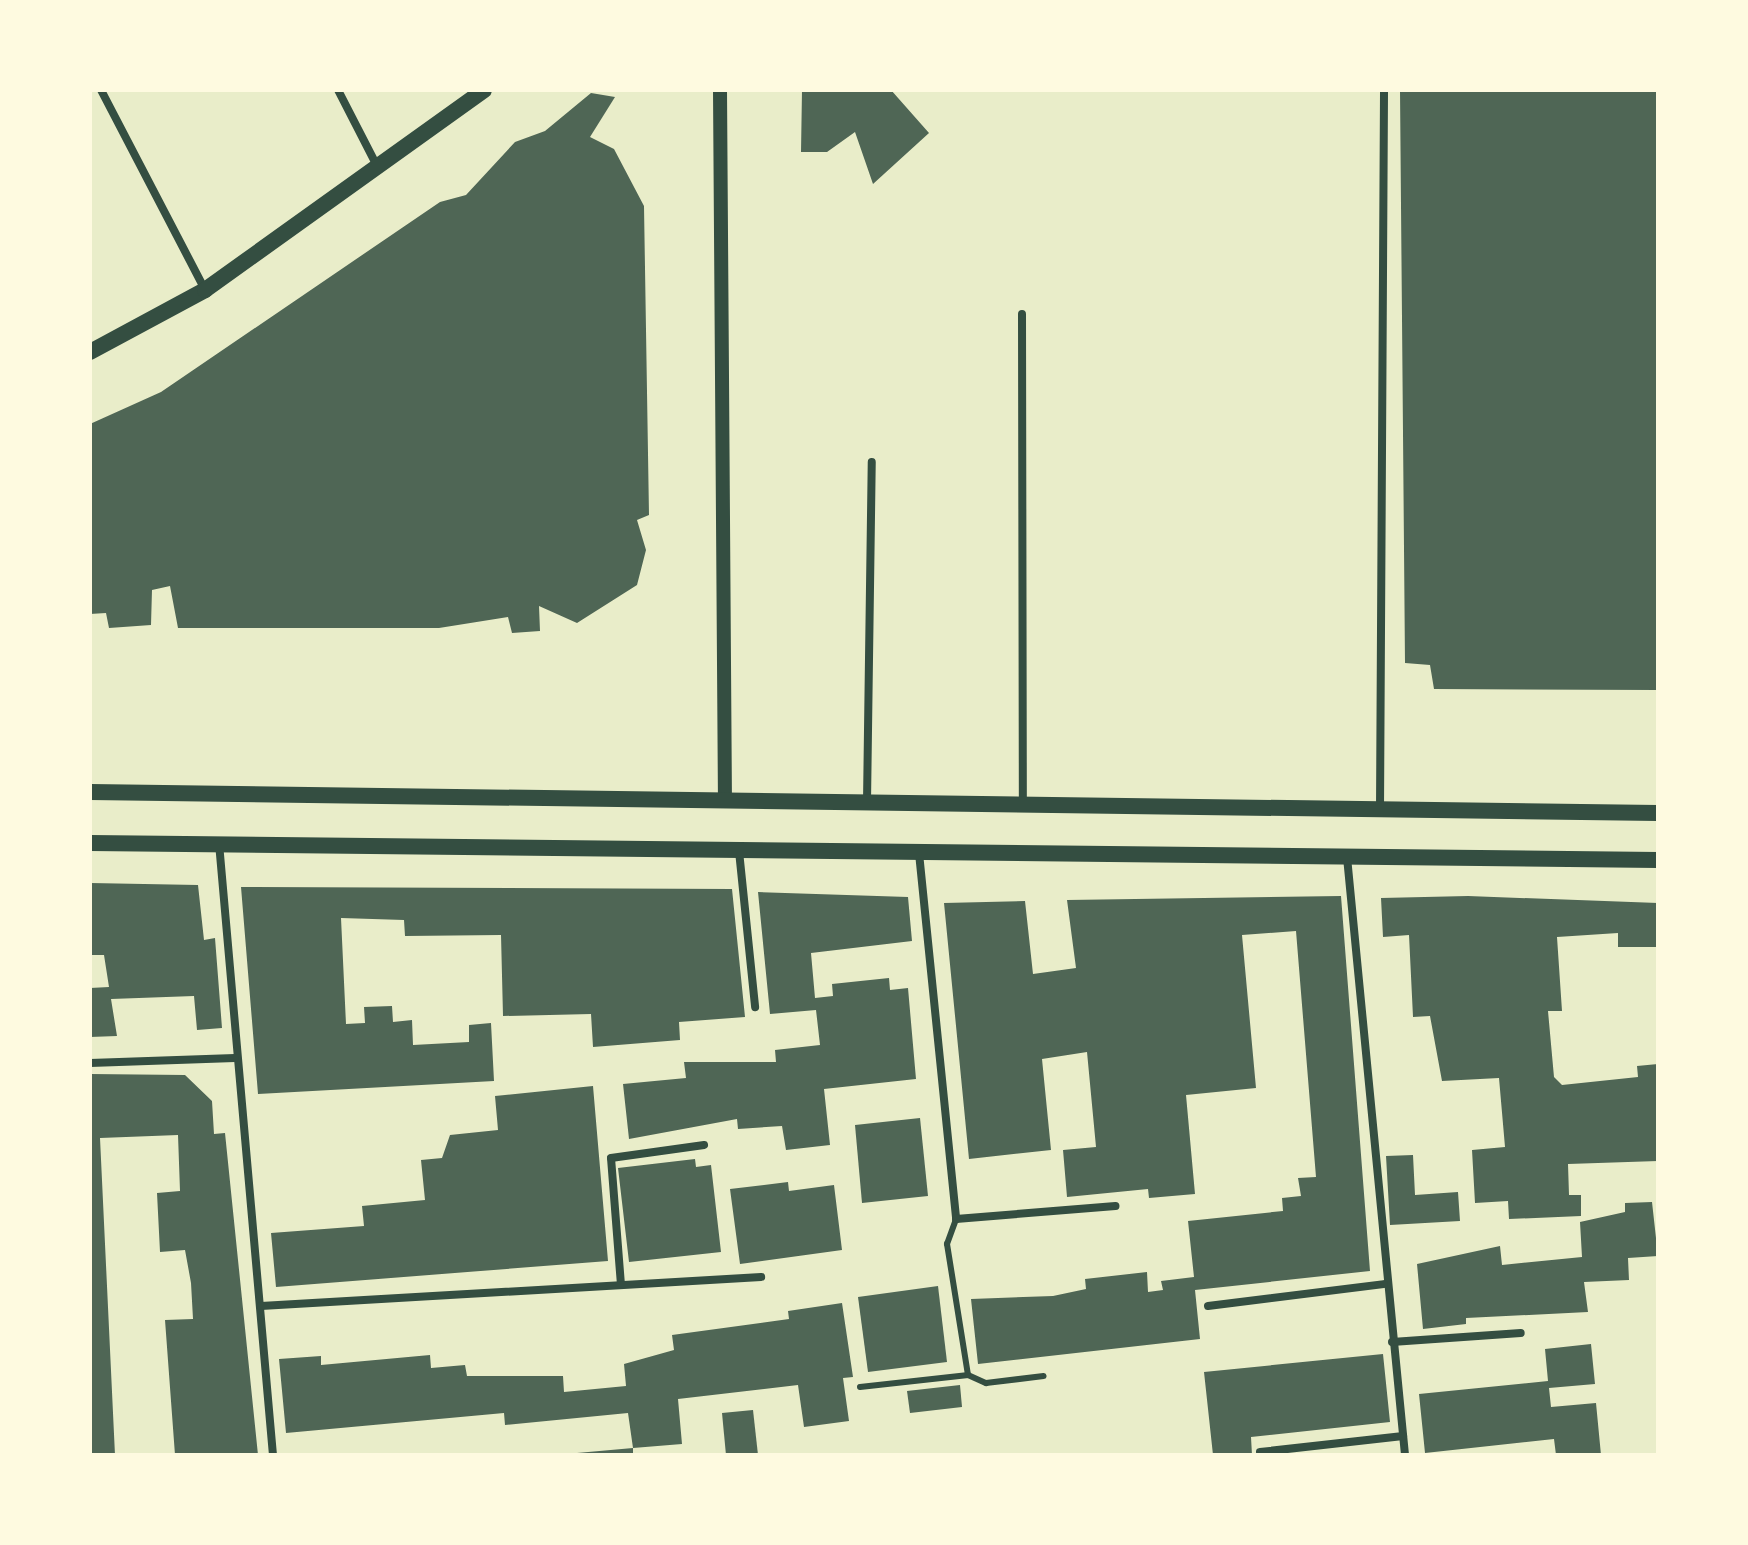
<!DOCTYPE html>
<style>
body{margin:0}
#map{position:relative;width:1748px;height:1545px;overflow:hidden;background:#e9edc9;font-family:Signika,sans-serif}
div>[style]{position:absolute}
.building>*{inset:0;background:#4f6655}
.service>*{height:6px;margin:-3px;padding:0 3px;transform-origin:3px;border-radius:3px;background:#344e41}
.minor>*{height:8px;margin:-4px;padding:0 4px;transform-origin:4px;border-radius:4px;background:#344e41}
.tertiary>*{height:14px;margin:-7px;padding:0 7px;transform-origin:7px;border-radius:7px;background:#344e41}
.secondary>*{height:16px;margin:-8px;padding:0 8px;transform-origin:8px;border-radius:8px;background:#344e41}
span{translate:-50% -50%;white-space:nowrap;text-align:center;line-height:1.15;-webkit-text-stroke:6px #fefae0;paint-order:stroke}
.frame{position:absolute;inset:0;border:92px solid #fefae0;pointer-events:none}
</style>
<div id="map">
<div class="building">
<div style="clip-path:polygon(802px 90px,891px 90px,929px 133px,873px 184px,855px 132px,827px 152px,801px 152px)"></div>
<div style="clip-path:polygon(1400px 90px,1658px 90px,1658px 690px,1434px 689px,1430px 665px,1405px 663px)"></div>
<div style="clip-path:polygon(591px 93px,615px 97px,590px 137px,614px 149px,644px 206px,649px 515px,637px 520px,646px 550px,637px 585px,577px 623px,539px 606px,540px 631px,512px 633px,508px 617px,439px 628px,178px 628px,170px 586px,152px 590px,151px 625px,109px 628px,106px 613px,90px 614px,90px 424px,161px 392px,440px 202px,466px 195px,515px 142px,545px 131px)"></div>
<div style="clip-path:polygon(90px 883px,198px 885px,204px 940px,215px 938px,222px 1028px,197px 1030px,194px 996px,111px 999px,117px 1036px,90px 1037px,90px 988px,109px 987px,104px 955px,90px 955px)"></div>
<div style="clip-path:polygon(241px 887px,732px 889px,745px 1017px,679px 1022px,680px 1040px,593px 1047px,591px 1014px,503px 1016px,501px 935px,405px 936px,404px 920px,341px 918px,346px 1024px,365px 1023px,364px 1007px,392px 1006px,393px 1022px,412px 1020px,413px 1045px,469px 1042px,469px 1025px,491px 1023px,494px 1081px,258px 1094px)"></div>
<div style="clip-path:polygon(758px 892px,908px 897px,912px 941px,811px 953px,815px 998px,833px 996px,832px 984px,889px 978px,890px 990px,908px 988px,916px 1079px,824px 1089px,830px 1145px,786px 1150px,782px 1126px,738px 1129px,737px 1119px,629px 1139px,623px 1084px,686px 1078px,684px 1062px,776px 1062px,775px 1050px,820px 1045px,816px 1010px,770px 1014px)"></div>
<div style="clip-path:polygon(1341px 896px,1370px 1271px,1195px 1290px,1200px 1339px,978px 1364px,971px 1299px,1053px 1296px,1086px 1289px,1085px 1279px,1147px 1272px,1148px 1292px,1163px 1290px,1161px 1281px,1194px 1277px,1188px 1221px,1283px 1211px,1282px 1198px,1301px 1196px,1298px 1178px,1316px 1177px,1296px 931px,1242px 935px,1256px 1088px,1186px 1095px,1195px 1194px,1149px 1198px,1148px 1189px,1067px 1197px,1063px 1150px,1096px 1147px,1087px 1052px,1042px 1059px,1051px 1150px,969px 1159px,944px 903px,1025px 901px,1033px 974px,1076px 968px,1067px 900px)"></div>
<div style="clip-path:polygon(1468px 896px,1658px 903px,1658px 947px,1618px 947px,1618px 933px,1557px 937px,1562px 1011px,1548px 1011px,1554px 1077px,1562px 1085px,1638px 1077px,1637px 1066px,1658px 1064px,1658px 1161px,1568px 1164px,1569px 1195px,1581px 1195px,1581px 1216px,1509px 1219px,1508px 1201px,1475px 1203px,1472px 1150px,1505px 1147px,1499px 1078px,1442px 1081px,1430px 1016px,1413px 1017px,1409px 935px,1383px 937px,1381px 898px)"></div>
<div style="clip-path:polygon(90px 1074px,185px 1075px,212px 1101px,214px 1134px,225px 1133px,258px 1455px,175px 1455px,165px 1320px,193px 1319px,191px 1283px,185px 1250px,160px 1252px,157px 1193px,180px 1191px,178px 1135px,100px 1138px,115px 1455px,90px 1455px)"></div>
<div style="clip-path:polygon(593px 1086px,608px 1261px,276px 1287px,271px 1233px,364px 1226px,362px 1206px,425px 1200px,421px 1160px,442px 1158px,450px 1135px,498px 1130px,495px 1096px)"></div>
<div style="clip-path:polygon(920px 1118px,928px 1196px,862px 1203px,855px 1125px)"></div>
<div style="clip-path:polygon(1413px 1155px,1415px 1195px,1458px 1192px,1460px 1221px,1390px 1225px,1386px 1156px)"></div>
<div style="clip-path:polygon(695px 1159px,696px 1167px,711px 1165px,721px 1252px,629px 1262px,618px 1168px)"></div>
<div style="clip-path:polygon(788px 1182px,789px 1191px,834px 1185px,842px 1250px,740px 1264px,730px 1189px)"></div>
<div style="clip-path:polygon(1652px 1202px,1658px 1256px,1628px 1258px,1629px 1280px,1584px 1282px,1588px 1312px,1466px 1318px,1466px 1324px,1423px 1329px,1417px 1264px,1500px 1246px,1502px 1265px,1582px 1257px,1580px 1222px,1625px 1212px,1625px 1203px)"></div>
<div style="clip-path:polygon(938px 1286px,947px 1362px,868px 1372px,858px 1297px)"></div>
<div style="clip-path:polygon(842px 1303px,853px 1377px,843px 1378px,849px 1421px,804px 1427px,798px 1385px,678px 1399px,682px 1444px,633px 1448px,628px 1413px,505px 1425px,504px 1413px,286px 1433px,279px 1359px,321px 1356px,321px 1365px,430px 1355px,431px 1368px,465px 1365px,467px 1376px,563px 1376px,564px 1392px,626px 1386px,624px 1364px,674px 1350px,672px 1335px,789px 1319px,788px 1311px)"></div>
<div style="clip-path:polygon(1591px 1344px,1595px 1384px,1549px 1388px,1551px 1407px,1596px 1403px,1601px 1455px,1556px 1455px,1554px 1439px,1425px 1453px,1419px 1394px,1548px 1381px,1545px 1349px)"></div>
<div style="clip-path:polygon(1383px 1354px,1390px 1422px,1251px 1437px,1252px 1455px,1213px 1455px,1204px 1372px)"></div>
<div style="clip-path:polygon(960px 1385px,962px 1407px,910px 1413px,907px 1391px)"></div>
<div style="clip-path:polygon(753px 1410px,758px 1455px,726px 1455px,722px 1413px)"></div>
<div style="clip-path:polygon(633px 1448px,633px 1455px,577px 1455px,577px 1453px)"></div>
</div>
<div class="service">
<div style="left:968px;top:1375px;width:20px;rotate:24deg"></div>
<div style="left:986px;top:1383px;width:58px;rotate:-6.9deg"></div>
<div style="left:860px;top:1387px;width:109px;rotate:-6.3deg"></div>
<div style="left:968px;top:1375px;width:133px;rotate:-99.1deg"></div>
<div style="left:947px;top:1244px;width:27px;rotate:-70deg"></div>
</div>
<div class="minor">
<div style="left:101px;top:90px;width:225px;rotate:62.5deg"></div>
<div style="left:338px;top:90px;width:85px;rotate:62.8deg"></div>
<div style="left:1022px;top:314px;width:490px;rotate:89.9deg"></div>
<div style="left:867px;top:802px;width:340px;rotate:-89.2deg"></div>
<div style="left:1380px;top:809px;width:719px;rotate:-89.68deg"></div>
<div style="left:219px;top:843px;width:614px;rotate:84.96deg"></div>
<div style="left:739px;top:851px;width:157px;rotate:84.1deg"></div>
<div style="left:919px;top:853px;width:368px;rotate:84.2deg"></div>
<div style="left:956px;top:1219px;width:160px;rotate:-4.7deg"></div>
<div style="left:1347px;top:857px;width:601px;rotate:84.46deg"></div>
<div style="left:90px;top:1063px;width:145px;rotate:-2deg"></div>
<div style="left:621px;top:1285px;width:127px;rotate:-94.5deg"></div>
<div style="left:611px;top:1158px;width:94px;rotate:-8deg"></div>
<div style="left:261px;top:1306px;width:501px;rotate:-3.32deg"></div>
<div style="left:1208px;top:1306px;width:177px;rotate:-7.1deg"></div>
<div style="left:1392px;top:1342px;width:129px;rotate:-4deg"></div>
<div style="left:1260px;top:1452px;width:144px;rotate:-6.4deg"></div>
</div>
<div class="tertiary">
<div style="left:720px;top:90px;width:711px;rotate:89.6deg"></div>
</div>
<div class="secondary">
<div style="left:90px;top:352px;width:131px;rotate:-28.3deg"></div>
<div style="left:205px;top:290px;width:343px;rotate:-35.6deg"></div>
<div style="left:90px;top:792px;width:1568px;rotate:0.77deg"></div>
<div style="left:90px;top:843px;width:1568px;rotate:0.62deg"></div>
</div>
<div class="frame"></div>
</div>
